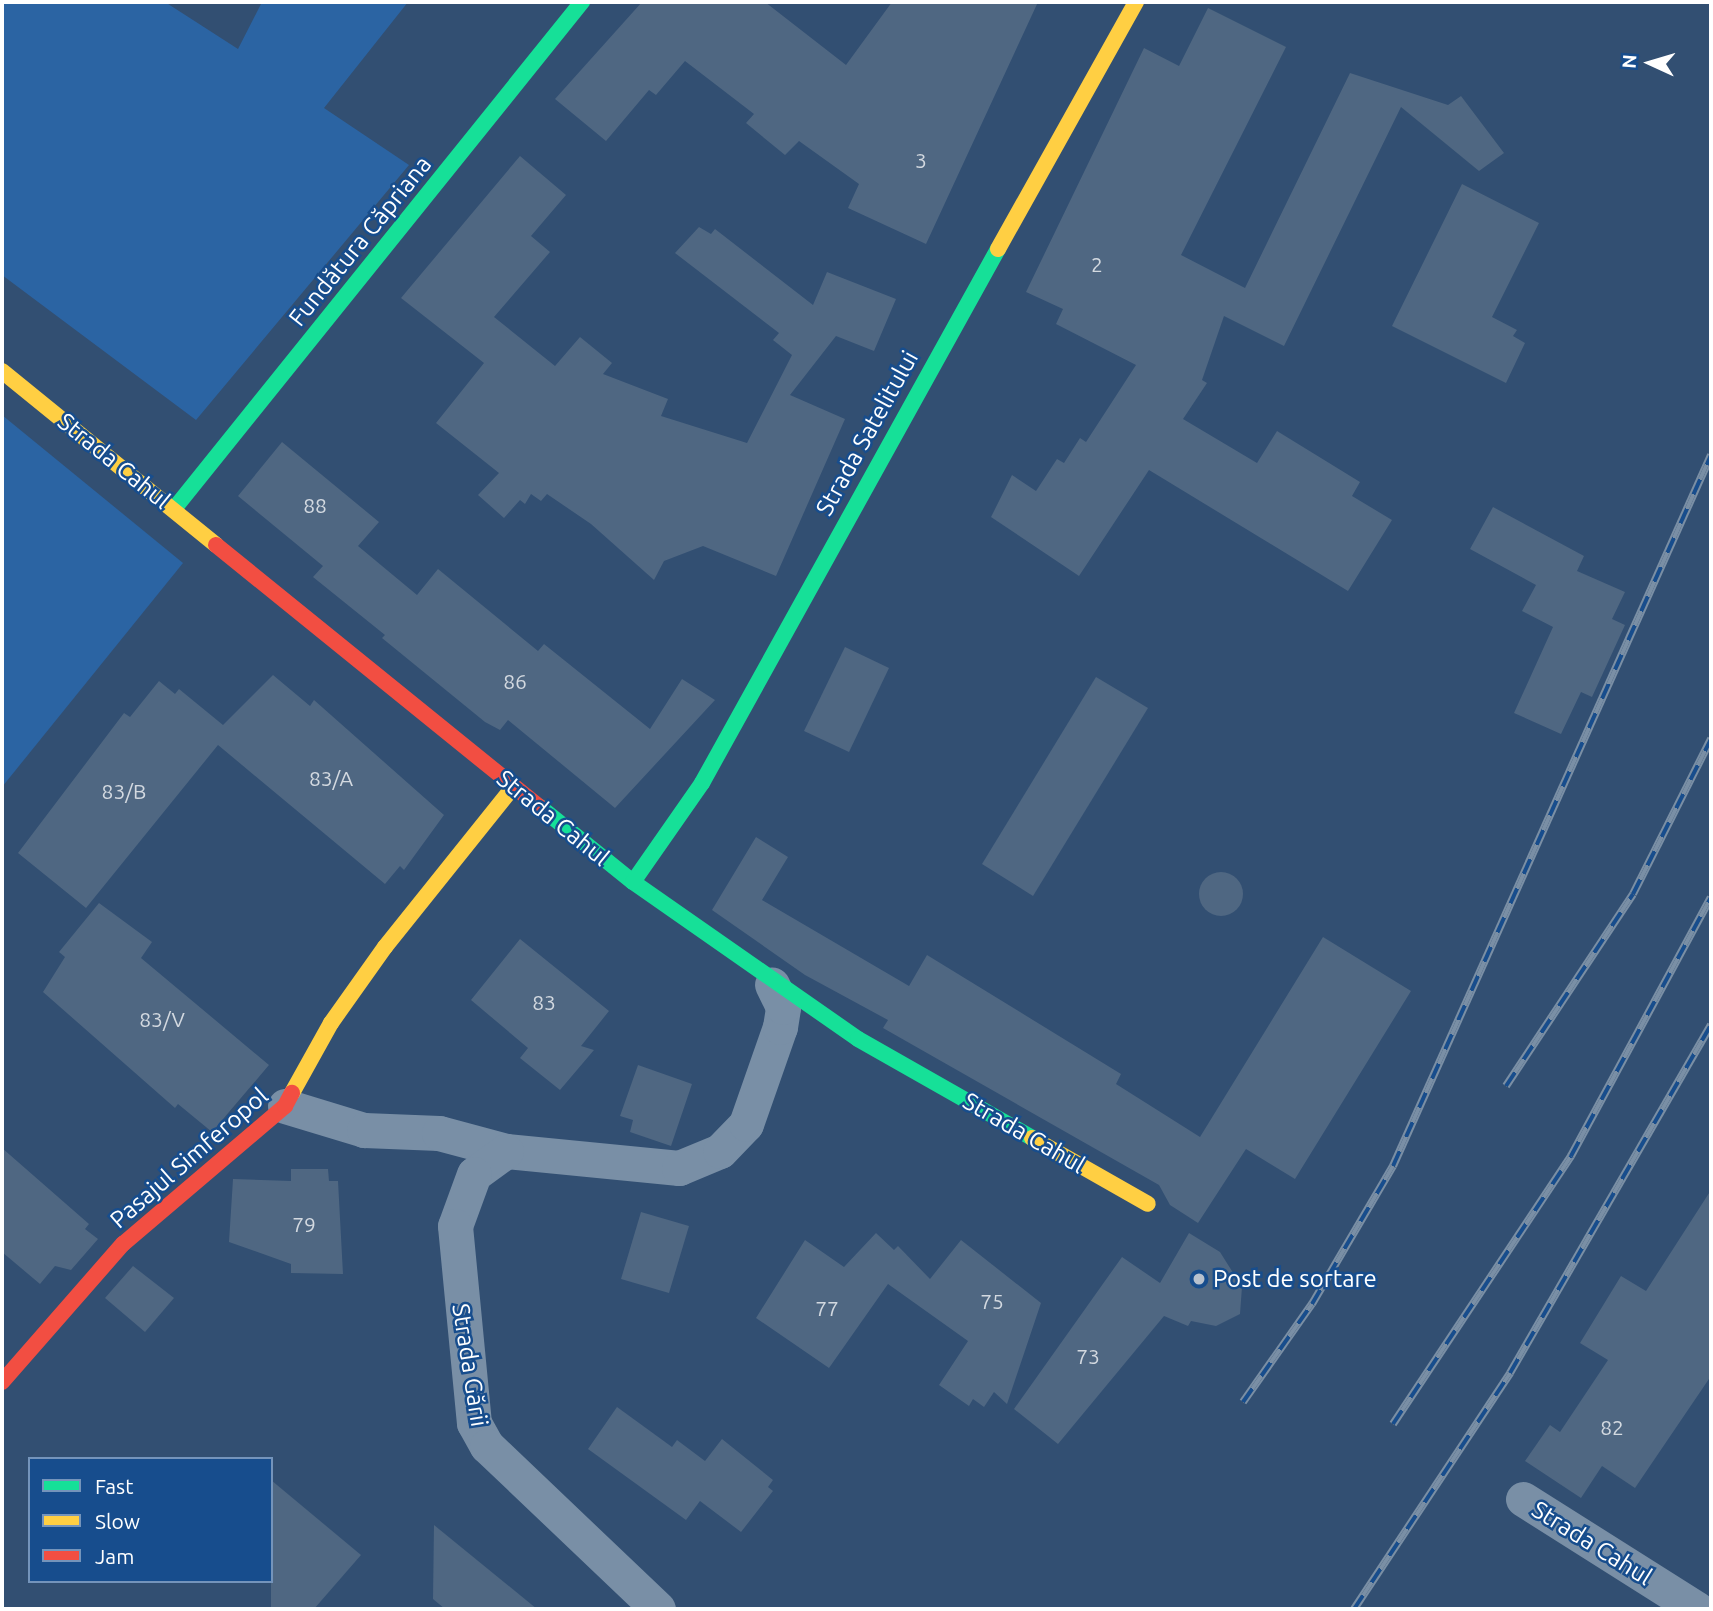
<!DOCTYPE html>
<meta charset="utf-8">
<style>
body{margin:0}
#map{position:relative;width:1713px;height:1611px;overflow:hidden;background:#324f72;font-family:Ubuntu,sans-serif}
div>[style]{position:absolute}
.green>*{inset:0;background:#2b64a3}
.building>*{inset:0;background:#4f6782}
.round{border-radius:50%}
.street>*{height:35px;margin:-17.5px;padding:0 17.5px;transform-origin:17.5px;border-radius:17.5px;background:#798fa6}
.fast>*{height:16px;margin:-8px;padding:0 8px;transform-origin:8px;border-radius:8px;background:#16e098}
.slow>*{height:16px;margin:-8px;padding:0 8px;transform-origin:8px;border-radius:8px;background:#ffcf43}
.jam>*{height:16px;margin:-8px;padding:0 8px;transform-origin:8px;border-radius:8px;background:#f24e42}
.rail>*{height:8px;margin-top:-4px;transform-origin:0;background:repeating-linear-gradient(90deg,#174d8d 0 16px,#7a8fa5 0 32px);box-sizing:border-box;border-block:2px solid #7a8fa5}
.dots>*{width:19px;height:19px;translate:-50% -50%;box-sizing:border-box;border:4px solid #174d8d;border-radius:50%}
span{translate:-50% -50%;white-space:nowrap;text-align:center;line-height:1.15;-webkit-text-stroke:5px #174d8d;paint-order:stroke}
.number-label{font-size:21px;color:#d3d9e0}
.number-label span{-webkit-text-stroke-width:0}
.street-label{font-size:24px;color:#fff}
.poi-label{font-size:24px;color:#fff}
.left{translate:0 -50%;text-align:left}
.frame{position:absolute;inset:0;border:4px solid #fff;pointer-events:none}
.legend{position:absolute;left:28px;top:1457px;width:245px;height:126px;box-sizing:border-box;background:#174d8d;border:2px solid #7494bb;margin:0;padding:9px 12px;list-style:none;font-size:21px;color:#fff}
.legend li{display:flex;align-items:center;gap:14px;height:35px}
.legend b{width:35px;border:2px solid #7494bb}
.north{position:absolute;left:1615px;top:28px;width:70px;height:70px;-webkit-text-stroke:5px #174d8d;paint-order:stroke;rotate:274deg;font-size:19px;font-weight:700;line-height:28px;text-align:center;color:#fff}
.north::after{content:'';display:block;margin:auto;width:24px;height:32px;background:#fff;clip-path:polygon(50% 0,100% 100%,50% 72%,0 100%)}
</style>
<div id="map">
<div class="green">
<div style="clip-path:polygon(2px 2px,165px 2px,238px 49px,262px 2px,408px 2px,324px 108px,409px 165px,196px 420px,2px 275px)"></div>
<div style="clip-path:polygon(2px 415px,183px 563px,2px 787px)"></div>
</div>
<div class="building">
<div style="clip-path:polygon(642px 2px,765px 2px,846px 65px,892px 2px,1038px 2px,926px 244px,848px 208px,859px 184px,799px 141px,785px 155px,746px 123px,754px 114px,685px 61px,656px 95px,649px 90px,606px 141px,555px 99px)"></div>
<div style="clip-path:polygon(1208px 8px,1286px 47px,1181px 255px,1245px 288px,1350px 73px,1448px 105px,1461px 96px,1504px 153px,1479px 171px,1401px 107px,1284px 346px,1224px 316px,1202px 380px,1207px 383px,1183px 419px,1257px 463px,1277px 431px,1360px 482px,1352px 496px,1392px 520px,1348px 591px,1149px 470px,1079px 576px,991px 517px,1012px 475px,1036px 491px,1057px 459px,1064px 463px,1080px 438px,1086px 442px,1136px 365px,1056px 324px,1063px 309px,1026px 292px,1144px 48px,1179px 66px)"></div>
<div style="clip-path:polygon(520px 156px,566px 195px,531px 236px,550px 252px,494px 317px,555px 366px,580px 337px,612px 363px,603px 374px,668px 399px,661px 416px,747px 443px,792px 355px,773px 340px,779px 333px,675px 253px,699px 227px,711px 234px,715px 229px,813px 305px,827px 272px,896px 299px,874px 351px,836px 336px,790px 395px,845px 419px,776px 576px,703px 546px,664px 561px,654px 580px,591px 524px,547px 494px,541px 501px,531px 494px,525px 504px,520px 500px,504px 518px,478px 495px,499px 473px,436px 423px,484px 363px,401px 298px)"></div>
<div style="clip-path:polygon(1462px 184px,1539px 223px,1492px 317px,1517px 330px,1513px 336px,1525px 343px,1506px 383px,1392px 326px)"></div>
<div style="clip-path:polygon(282px 442px,379px 522px,358px 546px,417px 595px,438px 569px,538px 651px,544px 644px,650px 729px,682px 679px,715px 700px,615px 808px,508px 720px,500px 730px,485px 722px,382px 638px,385px 635px,313px 577px,323px 566px,238px 496px)"></div>
<div style="clip-path:polygon(1493px 507px,1584px 556px,1577px 571px,1625px 592px,1612px 619px,1625px 625px,1592px 697px,1581px 692px,1561px 734px,1514px 713px,1553px 627px,1522px 611px,1536px 585px,1470px 549px)"></div>
<div style="clip-path:polygon(845px 647px,889px 668px,849px 752px,804px 731px)"></div>
<div style="clip-path:polygon(273px 675px,310px 706px,314px 700px,444px 815px,404px 870px,400px 866px,385px 884px,218px 745px,86px 908px,18px 853px,124px 713px,130px 717px,159px 681px,175px 694px,179px 689px,223px 725px)"></div>
<div style="clip-path:polygon(1096px 677px,1148px 708px,1033px 896px,982px 864px)"></div>
<div style="clip-path:polygon(756px 837px,788px 857px,762px 900px,909px 986px,927px 955px,1121px 1074px,1116px 1084px,1200px 1137px,1323px 937px,1411px 991px,1295px 1179px,1246px 1149px,1198px 1223px,1170px 1205px,1159px 1185px,883px 1028px,888px 1020px,805px 975px,712px 910px)"></div>
<div class="round" style="left:1199px;top:872px;width:44px;height:44px"></div>
<div style="clip-path:polygon(99px 903px,152px 942px,141px 958px,269px 1065px,212px 1132px,178px 1104px,175px 1108px,43px 992px,65px 957px,59px 952px)"></div>
<div style="clip-path:polygon(520px 939px,609px 1011px,581px 1046px,594px 1050px,560px 1090px,520px 1058px,528px 1048px,471px 1000px)"></div>
<div style="clip-path:polygon(638px 1065px,692px 1084px,671px 1146px,630px 1132px,633px 1120px,620px 1116px)"></div>
<div style="clip-path:polygon(2px 1148px,89px 1224px,85px 1229px,98px 1239px,71px 1270px,55px 1266px,40px 1284px,2px 1252px)"></div>
<div style="clip-path:polygon(291px 1169px,328px 1169px,329px 1181px,338px 1181px,343px 1274px,291px 1273px,291px 1264px,229px 1242px,233px 1179px,291px 1181px)"></div>
<div style="clip-path:polygon(1711px 1190px,1711px 1376px,1635px 1488px,1602px 1466px,1581px 1498px,1525px 1461px,1550px 1425px,1560px 1432px,1608px 1360px,1580px 1343px,1621px 1276px,1646px 1291px)"></div>
<div style="clip-path:polygon(641px 1212px,689px 1226px,669px 1293px,621px 1279px)"></div>
<div style="clip-path:polygon(876px 1233px,894px 1250px,898px 1246px,930px 1279px,961px 1240px,1041px 1303px,1007px 1404px,994px 1392px,984px 1407px,973px 1399px,969px 1406px,939px 1385px,968px 1341px,888px 1284px,829px 1368px,756px 1318px,805px 1240px,844px 1267px)"></div>
<div style="clip-path:polygon(1189px 1233px,1220px 1252px,1242px 1287px,1240px 1314px,1216px 1326px,1191px 1321px,1188px 1326px,1164px 1316px,1058px 1444px,1014px 1409px,1122px 1257px,1160px 1283px)"></div>
<div style="clip-path:polygon(133px 1266px,174px 1298px,145px 1332px,105px 1298px)"></div>
<div style="clip-path:polygon(617px 1407px,672px 1447px,677px 1440px,705px 1461px,722px 1439px,773px 1480px,768px 1487px,773px 1491px,741px 1532px,700px 1501px,686px 1520px,588px 1449px)"></div>
<div style="clip-path:polygon(271px 1480px,361px 1555px,314px 1609px,271px 1609px)"></div>
<div style="clip-path:polygon(434px 1525px,537px 1609px,445px 1609px,433px 1599px)"></div>
</div>
<div class="street">
<div style="left:285px;top:1106px;width:83px;rotate:16.9deg"></div>
<div style="left:364px;top:1130px;width:75px;rotate:2.3deg"></div>
<div style="left:439px;top:1133px;width:69px;rotate:15deg"></div>
<div style="left:506px;top:1151px;width:174px;rotate:5.6deg"></div>
<div style="left:679px;top:1168px;width:44px;rotate:-22.5deg"></div>
<div style="left:720px;top:1151px;width:37px;rotate:-46deg"></div>
<div style="left:746px;top:1124px;width:103px;rotate:-70.7deg"></div>
<div style="left:780px;top:1027px;width:20px;rotate:-81deg"></div>
<div style="left:783px;top:1007px;width:25px;rotate:-116deg"></div>
<div style="left:506px;top:1151px;width:39px;rotate:144deg"></div>
<div style="left:474px;top:1174px;width:55px;rotate:110.1deg"></div>
<div style="left:455px;top:1226px;width:198px;rotate:84.5deg"></div>
<div style="left:474px;top:1423px;width:26px;rotate:61deg"></div>
<div style="left:487px;top:1446px;width:236px;rotate:43.6deg"></div>
<div style="left:1523px;top:1499px;width:206px;rotate:32.3deg"></div>
</div>
<div class="fast">
<div style="left:174px;top:509px;width:651px;rotate:-51.18deg"></div>
<div style="left:540px;top:807px;width:119px;rotate:38.9deg"></div>
<div style="left:633px;top:882px;width:274px;rotate:34.9deg"></div>
<div style="left:858px;top:1039px;width:200px;rotate:29.6deg"></div>
<div style="left:633px;top:882px;width:121px;rotate:-55.1deg"></div>
<div style="left:702px;top:783px;width:611px;rotate:-61deg"></div>
</div>
<div class="slow">
<div style="left:998px;top:249px;width:283px;rotate:-60.8deg"></div>
<div style="left:2px;top:371px;width:276px;rotate:39.1deg"></div>
<div style="left:292px;top:1093px;width:80px;rotate:-60.9deg"></div>
<div style="left:331px;top:1023px;width:93px;rotate:-54.6deg"></div>
<div style="left:385px;top:947px;width:205px;rotate:-51.3deg"></div>
<div style="left:1032px;top:1138px;width:133px;rotate:29.6deg"></div>
</div>
<div class="jam">
<div style="left:216px;top:545px;width:417px;rotate:39deg"></div>
<div style="left:2px;top:1382px;width:184px;rotate:-48.8deg"></div>
<div style="left:123px;top:1244px;width:213px;rotate:-40.4deg"></div>
<div style="left:285px;top:1106px;width:15px;rotate:-62deg"></div>
</div>
<div class="rail">
<div style="left:1506px;top:1086px;width:230px;rotate:-56.5deg"></div>
<div style="left:1633px;top:894px;width:174px;rotate:-63.3deg"></div>
<div style="left:1243px;top:1402px;width:120px;rotate:-54.9deg"></div>
<div style="left:1312px;top:1304px;width:160px;rotate:-59.6deg"></div>
<div style="left:1393px;top:1166px;width:779px;rotate:-65.9deg"></div>
<div style="left:1393px;top:1424px;width:322px;rotate:-56.4deg"></div>
<div style="left:1571px;top:1156px;width:294px;rotate:-61.6deg"></div>
<div style="left:1354px;top:1609px;width:283px;rotate:-56.5deg"></div>
<div style="left:1510px;top:1373px;width:402px;rotate:-60deg"></div>
</div>
<div class="dots">
<div style="left:1199px;top:1279px;background:#b7c1ce"></div>
</div>
<div class="number-label">
<span style="left:921px;top:160px">3</span>
<span style="left:1097px;top:264px">2</span>
<span style="left:315px;top:505px">88</span>
<span style="left:515px;top:681px">86</span>
<span style="left:331px;top:778px">83/A</span>
<span style="left:124px;top:791px">83/B</span>
<span style="left:544px;top:1002px">83</span>
<span style="left:162px;top:1019px">83/V</span>
<span style="left:304px;top:1224px">79</span>
<span style="left:992px;top:1301px">75</span>
<span style="left:827px;top:1308px">77</span>
<span style="left:1088px;top:1356px">73</span>
<span style="left:1612px;top:1427px">82</span>
</div>
<div class="street-label">
<span style="left:360px;top:241px;rotate:-51deg">Fundătura Căpriana</span>
<span style="left:867px;top:433px;rotate:-61deg">Strada Satelitului</span>
<span style="left:114px;top:461px;rotate:39deg">Strada Cahul</span>
<span style="left:553px;top:818px;rotate:39deg">Strada Cahul</span>
<span style="left:1024px;top:1133px;rotate:30deg">Strada Cahul</span>
<span style="left:189px;top:1158px;rotate:-41deg">Pasajul Simferopol</span>
<span style="left:470px;top:1365px;rotate:81deg">Strada Gării</span>
<span style="left:1592px;top:1543px;rotate:32deg">Strada Cahul</span>
</div>
<div class="poi-label">
<span class="left" style="left:1213px;top:1279px">Post de sortare</span>
</div>
<div class="frame"></div>
<ul class="legend">
<li><b style="height:9px;background:#16e098"></b>Fast</li>
<li><b style="height:9px;background:#ffcf43"></b>Slow</li>
<li><b style="height:9px;background:#f24e42"></b>Jam</li>
</ul>
<div class="north">N</div>
</div>
